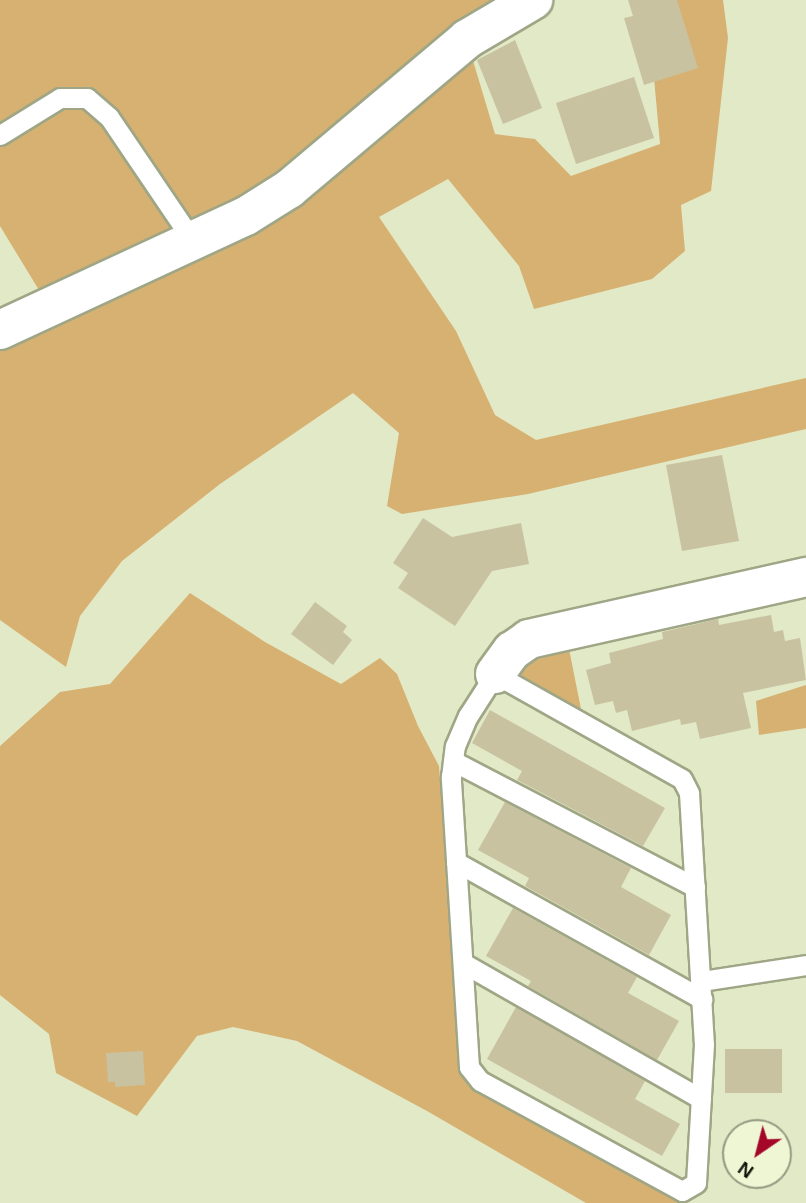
<!DOCTYPE html>
<style>
body{margin:0}
#map{position:relative;width:806px;height:1203px;overflow:hidden;background:#e1e9c7;font-family:Arial,sans-serif}
div>[style]{position:absolute}
.green>*{inset:0;background:#d7b171}
.building>*{inset:0;background:#c9c2a1}
.roads{filter:drop-shadow(2px 0 #9fa686) drop-shadow(-2px 0 #9fa686) drop-shadow(0 2px #9fa686) drop-shadow(0 -2px #9fa686)}
.service>*{height:19px;margin:-9.5px;padding:0 9.5px;transform-origin:9.5px;border-radius:9.5px;background:#fff}
.minor>*{height:38px;margin:-19px;padding:0 19px;transform-origin:19px;border-radius:19px;background:#fff}
span{translate:-50% -50%;white-space:nowrap;text-align:center;line-height:1.15;-webkit-text-stroke:6px #eef6d4;paint-order:stroke}
.north{position:absolute;left:722px;top:1119px;width:70px;height:70px;box-sizing:border-box;background:#eef6d4;border:2px solid #959a82;border-radius:50%;rotate:215deg;font-size:19px;font-weight:700;line-height:28px;text-align:center;color:#0f1106}
.north::after{content:'';display:block;margin:auto;width:24px;height:32px;background:#a40727;clip-path:polygon(50% 0,100% 100%,50% 72%,0 100%)}
</style>
<div id="map">
<div class="green">
<div style="clip-path:polygon(0 0,518px 0,471px 54px,495px 134px,535px 139px,571px 176px,660px 144px,654px 78px,672px 0,723px 0,728px 38px,711px 191px,681px 205px,685px 251px,652px 279px,534px 309px,519px 266px,448px 179px,379px 217px,456px 331px,495px 415px,536px 440px,806px 378px,806px 429px,528px 494px,402px 514px,387px 506px,399px 433px,353px 393px,220px 484px,122px 561px,80px 616px,66px 667px,0 620px,0 349px,59px 323px,0 226px)"></div>
<div style="clip-path:polygon(190px 593px,265px 642px,341px 684px,380px 658px,397px 674px,418px 726px,439px 766px,462px 1076px,681px 1203px,586px 1203px,427px 1111px,297px 1041px,233px 1027px,197px 1036px,137px 1116px,56px 1073px,49px 1034px,0 995px,0 746px,60px 692px,110px 684px)"></div>
<div style="clip-path:polygon(568px 644px,581px 709px,511px 671px,518px 662px)"></div>
<div style="clip-path:polygon(806px 685px,806px 728px,759px 735px,756px 701px)"></div>
</div>
<div class="building">
<div style="clip-path:polygon(628px 0,677px 0,698px 68px,644px 85px,624px 18px,633px 16px)"></div>
<div style="clip-path:polygon(515px 40px,542px 108px,503px 124px,477px 60px)"></div>
<div style="clip-path:polygon(634px 77px,654px 138px,576px 164px,556px 103px)"></div>
<div style="clip-path:polygon(722px 455px,739px 541px,682px 551px,666px 465px)"></div>
<div style="clip-path:polygon(423px 518px,452px 537px,521px 523px,529px 564px,492px 571px,455px 626px,398px 588px,408px 573px,393px 563px)"></div>
<div style="clip-path:polygon(315px 602px,347px 626px,343px 632px,352px 640px,333px 665px,291px 634px)"></div>
<div style="clip-path:polygon(771px 615px,774px 632px,783px 630px,785px 641px,800px 638px,806px 680px,743px 693px,751px 728px,700px 739px,696px 722px,681px 725px,680px 719px,632px 731px,627px 710px,616px 713px,613px 701px,595px 705px,586px 670px,611px 663px,609px 653px,663px 639px,662px 632px,718px 619px,719px 625px)"></div>
<div style="clip-path:polygon(490px 710px,665px 808px,643px 846px,517px 780px,522px 771px,472px 743px)"></div>
<div style="clip-path:polygon(505px 802px,631px 868px,621px 887px,671px 915px,649px 955px,525px 886px,529px 878px,478px 850px)"></div>
<div style="clip-path:polygon(513px 908px,637px 977px,628px 993px,679px 1021px,657px 1060px,528px 986px,531px 981px,486px 956px)"></div>
<div style="clip-path:polygon(516px 1007px,645px 1081px,635px 1099px,680px 1124px,662px 1156px,487px 1059px)"></div>
<div style="clip-path:polygon(725px 1049px,782px 1049px,782px 1093px,725px 1093px)"></div>
<div style="clip-path:polygon(143px 1051px,145px 1085px,115px 1087px,115px 1082px,108px 1082px,106px 1053px)"></div>
</div>
<div class="roads">
<div class="service">
<div style="left:0;top:135px;width:70px;rotate:-31.7deg"></div>
<div style="left:60px;top:98px;width:27px"></div>
<div style="left:87px;top:98px;width:29px;rotate:41deg"></div>
<div style="left:109px;top:117px;width:150px;rotate:55.9deg"></div>
<div style="left:495px;top:674px;width:214px;rotate:29.3deg"></div>
<div style="left:682px;top:779px;width:16px;rotate:63deg"></div>
<div style="left:689px;top:793px;width:251px;rotate:86.6deg"></div>
<div style="left:704px;top:1044px;width:139px;rotate:93.3deg"></div>
<div style="left:696px;top:1183px;width:16px;rotate:150deg"></div>
<div style="left:682px;top:1191px;width:230px;rotate:-151.4deg"></div>
<div style="left:480px;top:1081px;width:18px;rotate:-128deg"></div>
<div style="left:469px;top:1067px;width:291px;rotate:-93.6deg"></div>
<div style="left:451px;top:777px;width:31px;rotate:-83deg"></div>
<div style="left:455px;top:746px;width:33px;rotate:-67deg"></div>
<div style="left:468px;top:716px;width:50px;rotate:-57.3deg"></div>
<div style="left:453px;top:761px;width:273px;rotate:27.5deg"></div>
<div style="left:456px;top:862px;width:282px;rotate:29.1deg"></div>
<div style="left:463px;top:963px;width:274px;rotate:29.7deg"></div>
<div style="left:702px;top:981px;width:105px;rotate:-8.7deg"></div>
</div>
<div class="minor">
<div style="left:0;top:330px;width:271px;rotate:-24.9deg"></div>
<div style="left:246px;top:216px;width:51px;rotate:-32.1deg"></div>
<div style="left:289px;top:189px;width:233px;rotate:-40.1deg"></div>
<div style="left:467px;top:39px;width:77px;rotate:-30.6deg"></div>
<div style="left:495px;top:674px;width:29px;rotate:-54deg"></div>
<div style="left:512px;top:651px;width:21px;rotate:-35deg"></div>
<div style="left:529px;top:639px;width:284px;rotate:-12.6deg"></div>
</div>
</div>
<div class="north">N</div>
</div>
